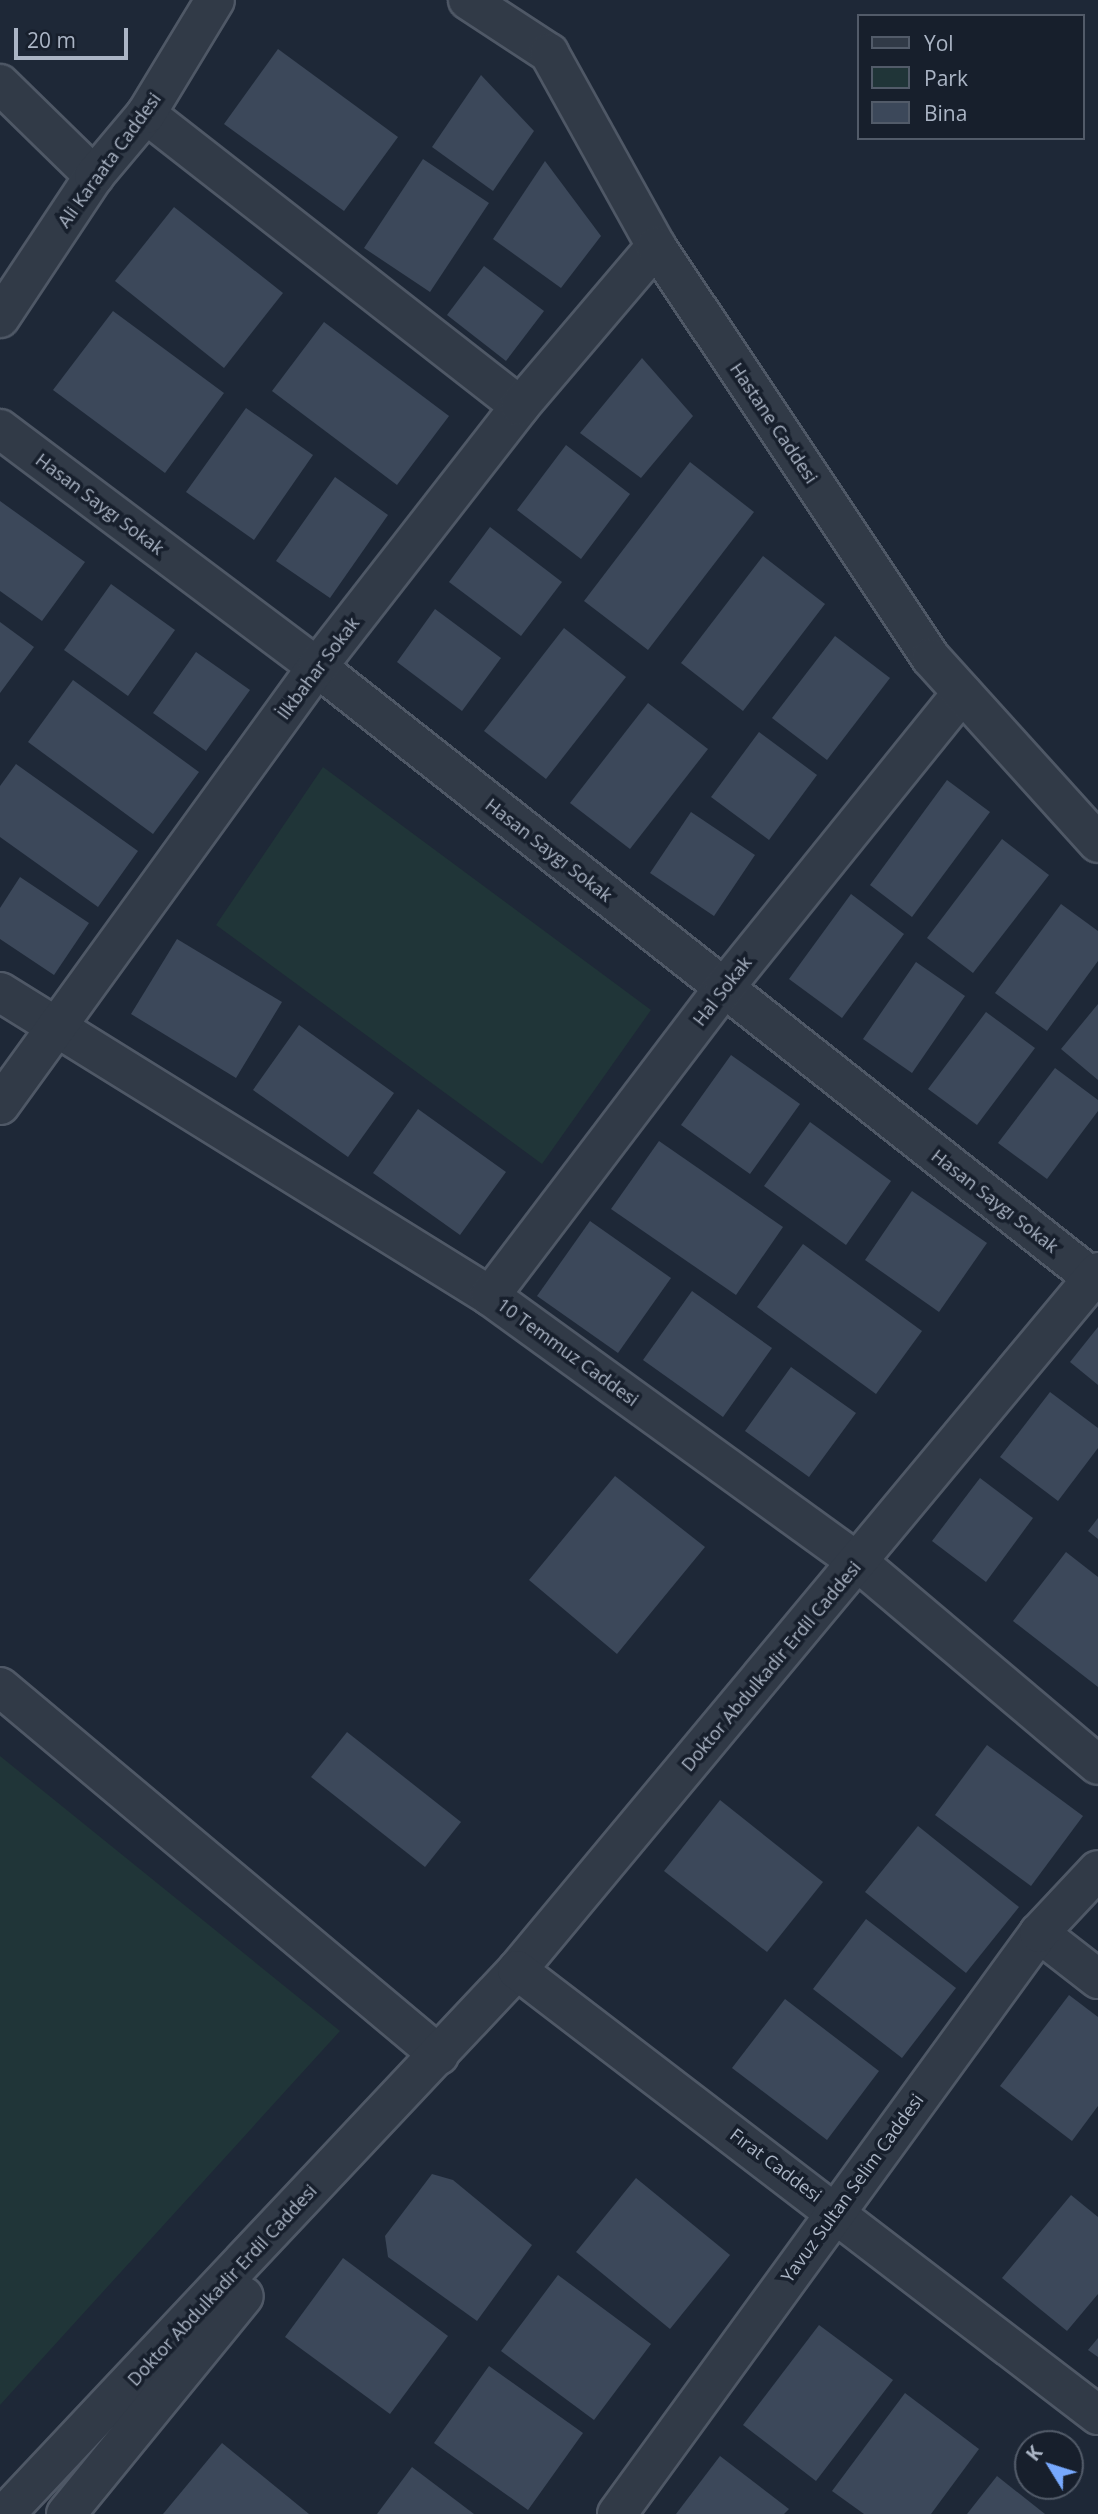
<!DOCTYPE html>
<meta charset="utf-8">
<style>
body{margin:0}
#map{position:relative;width:1098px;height:2514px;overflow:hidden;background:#1e2837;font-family:"Open Sans",sans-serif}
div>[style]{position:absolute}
.green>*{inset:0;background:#203538}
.building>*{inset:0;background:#3c485a}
.roads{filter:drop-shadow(2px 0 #4f5866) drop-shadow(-2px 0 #4f5866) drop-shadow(0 2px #4f5866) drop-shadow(0 -2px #4f5866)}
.minor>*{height:38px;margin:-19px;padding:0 19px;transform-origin:19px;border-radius:19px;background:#313a47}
.tertiary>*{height:38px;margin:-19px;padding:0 19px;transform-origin:19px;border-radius:19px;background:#313a47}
span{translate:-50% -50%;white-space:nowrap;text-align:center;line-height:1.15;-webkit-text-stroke:7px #171f2c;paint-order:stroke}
.street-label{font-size:18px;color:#abb5c5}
.legend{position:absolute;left:857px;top:14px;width:228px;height:126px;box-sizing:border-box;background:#171f2c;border:2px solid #525b69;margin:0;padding:9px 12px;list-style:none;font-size:21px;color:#abb5c5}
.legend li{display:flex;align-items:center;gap:14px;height:35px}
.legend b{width:35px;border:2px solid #525b69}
.north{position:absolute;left:1014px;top:2430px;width:70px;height:70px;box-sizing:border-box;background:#171f2c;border:2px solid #525b69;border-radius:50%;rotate:308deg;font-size:19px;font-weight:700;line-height:28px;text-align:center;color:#abb5c5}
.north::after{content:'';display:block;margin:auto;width:24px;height:32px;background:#77a9fe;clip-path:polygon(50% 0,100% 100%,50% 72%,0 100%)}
.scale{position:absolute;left:14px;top:28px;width:114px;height:32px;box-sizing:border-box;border:4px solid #abb5c5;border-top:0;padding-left:9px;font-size:21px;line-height:24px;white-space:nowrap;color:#abb5c5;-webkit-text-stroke:5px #171f2c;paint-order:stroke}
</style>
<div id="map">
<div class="green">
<div style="clip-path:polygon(323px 767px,651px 1010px,542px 1164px,216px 925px)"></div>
<div style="clip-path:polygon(0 1756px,340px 2031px,0 2405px)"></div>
</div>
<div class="building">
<div style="clip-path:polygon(278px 49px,398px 137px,344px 211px,224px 124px)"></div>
<div style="clip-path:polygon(481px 75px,534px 131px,493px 191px,432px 147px)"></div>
<div style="clip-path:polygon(423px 159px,489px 203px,430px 292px,364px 248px)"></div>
<div style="clip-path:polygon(545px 161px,601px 236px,561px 288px,493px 239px)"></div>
<div style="clip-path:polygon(174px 207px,283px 293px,224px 368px,115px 281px)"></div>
<div style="clip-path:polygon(484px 266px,544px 311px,506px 361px,447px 315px)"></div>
<div style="clip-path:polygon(113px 311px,224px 393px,165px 473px,53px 390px)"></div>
<div style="clip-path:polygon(324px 322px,449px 416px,397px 485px,272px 391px)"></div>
<div style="clip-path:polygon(642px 358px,693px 416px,641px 478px,580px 433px)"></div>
<div style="clip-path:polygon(246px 408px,313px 455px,254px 540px,186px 492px)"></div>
<div style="clip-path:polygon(566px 445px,630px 494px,581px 559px,517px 510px)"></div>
<div style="clip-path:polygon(690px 462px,754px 512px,648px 650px,584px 601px)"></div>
<div style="clip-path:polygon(335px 477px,388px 515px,330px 598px,276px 561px)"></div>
<div style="clip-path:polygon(0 501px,85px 562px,42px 621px,0 591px)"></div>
<div style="clip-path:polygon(490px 527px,562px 582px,521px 636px,449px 582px)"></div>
<div style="clip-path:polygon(763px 556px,825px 604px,743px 711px,681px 663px)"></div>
<div style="clip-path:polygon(111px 584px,175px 630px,128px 696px,64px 650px)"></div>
<div style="clip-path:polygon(435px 609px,501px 658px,462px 711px,397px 662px)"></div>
<div style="clip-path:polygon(0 622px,34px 647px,0 693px)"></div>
<div style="clip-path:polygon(564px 628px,626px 677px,546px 779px,484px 731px)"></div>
<div style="clip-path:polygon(835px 636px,890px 678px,827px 760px,772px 718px)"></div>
<div style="clip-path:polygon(196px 652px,250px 690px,206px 751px,153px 713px)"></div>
<div style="clip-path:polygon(73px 680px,199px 772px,153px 834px,28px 742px)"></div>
<div style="clip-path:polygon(648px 703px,708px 749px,630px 849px,570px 803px)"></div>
<div style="clip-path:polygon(759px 732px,817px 775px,769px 840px,711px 797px)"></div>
<div style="clip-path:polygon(16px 764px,138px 851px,98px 907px,0 837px,0 786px)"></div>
<div style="clip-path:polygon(947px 780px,990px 812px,912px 917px,870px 885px)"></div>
<div style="clip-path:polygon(691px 812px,755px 855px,714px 916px,650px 873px)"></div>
<div style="clip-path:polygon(1002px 839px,1049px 875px,973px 973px,927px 938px)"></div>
<div style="clip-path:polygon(20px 877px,89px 923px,54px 975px,0 939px,0 908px)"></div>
<div style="clip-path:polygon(851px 894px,904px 934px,842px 1018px,789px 979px)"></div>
<div style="clip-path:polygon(1061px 904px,1098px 931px,1098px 961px,1047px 1031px,995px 993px)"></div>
<div style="clip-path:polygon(177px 939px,282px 1002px,236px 1078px,131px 1014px)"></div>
<div style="clip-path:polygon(916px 962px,965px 996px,912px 1073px,863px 1039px)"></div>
<div style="clip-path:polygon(1098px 1004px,1098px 1080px,1061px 1049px)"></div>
<div style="clip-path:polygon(986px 1012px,1035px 1048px,977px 1125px,928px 1089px)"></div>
<div style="clip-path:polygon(299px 1025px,394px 1093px,348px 1157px,253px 1090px)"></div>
<div style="clip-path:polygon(731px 1055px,800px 1104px,750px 1174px,681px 1125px)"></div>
<div style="clip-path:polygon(1055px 1068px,1098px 1100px,1098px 1111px,1047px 1179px,998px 1143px)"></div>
<div style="clip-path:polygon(418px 1109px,506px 1172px,460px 1235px,373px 1173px)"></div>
<div style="clip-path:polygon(810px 1122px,891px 1181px,846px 1245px,764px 1186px)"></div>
<div style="clip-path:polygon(659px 1141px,783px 1227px,736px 1295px,611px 1209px)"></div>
<div style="clip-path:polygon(912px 1191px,987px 1243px,939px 1312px,865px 1260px)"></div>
<div style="clip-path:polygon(590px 1221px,671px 1278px,618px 1353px,537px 1296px)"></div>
<div style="clip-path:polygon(803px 1244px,922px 1331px,876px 1394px,757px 1307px)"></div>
<div style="clip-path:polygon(692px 1291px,772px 1348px,723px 1417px,643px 1360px)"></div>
<div style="clip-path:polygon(1098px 1327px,1098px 1385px,1070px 1362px)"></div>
<div style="clip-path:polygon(791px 1367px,856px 1413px,809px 1477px,745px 1431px)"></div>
<div style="clip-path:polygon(1050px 1392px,1098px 1428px,1098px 1448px,1058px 1501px,1000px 1457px)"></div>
<div style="clip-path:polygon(615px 1476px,705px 1547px,617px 1654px,529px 1580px)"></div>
<div style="clip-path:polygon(980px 1478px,1033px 1518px,986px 1582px,932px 1541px)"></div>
<div style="clip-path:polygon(1098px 1518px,1098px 1539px,1088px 1531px)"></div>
<div style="clip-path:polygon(1066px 1552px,1098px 1577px,1098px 1687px,1013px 1621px)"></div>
<div style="clip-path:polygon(347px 1732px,461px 1822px,425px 1867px,311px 1777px)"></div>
<div style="clip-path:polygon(987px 1745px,1083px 1816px,1031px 1886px,935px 1815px)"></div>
<div style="clip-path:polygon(720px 1800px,823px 1882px,767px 1952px,664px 1871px)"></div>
<div style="clip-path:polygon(918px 1826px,1019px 1907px,966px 1973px,865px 1892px)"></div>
<div style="clip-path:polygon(866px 1919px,956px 1988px,902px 2058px,813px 1989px)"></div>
<div style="clip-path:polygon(1069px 1995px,1098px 2017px,1098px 2106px,1072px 2141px,1000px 2086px)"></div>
<div style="clip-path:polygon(785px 1999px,879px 2071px,827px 2140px,732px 2068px)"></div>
<div style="clip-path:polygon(432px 2174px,453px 2180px,532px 2245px,477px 2321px,388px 2257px,385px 2236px)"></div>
<div style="clip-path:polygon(636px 2178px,730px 2255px,670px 2329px,576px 2252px)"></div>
<div style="clip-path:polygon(1071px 2195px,1098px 2217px,1098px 2294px,1067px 2331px,1002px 2278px)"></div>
<div style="clip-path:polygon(343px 2258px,448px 2336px,390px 2414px,285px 2337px)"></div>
<div style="clip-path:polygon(558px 2275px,651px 2344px,594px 2420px,501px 2351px)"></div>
<div style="clip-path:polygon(819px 2325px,893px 2380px,816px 2481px,743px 2425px)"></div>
<div style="clip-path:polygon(1098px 2338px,1098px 2357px,1088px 2350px)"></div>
<div style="clip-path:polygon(489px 2366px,583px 2433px,528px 2510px,434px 2443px)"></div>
<div style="clip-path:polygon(905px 2393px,979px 2449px,931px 2514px,864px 2514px,832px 2491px)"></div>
<div style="clip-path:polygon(222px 2443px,309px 2514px,163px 2514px)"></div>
<div style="clip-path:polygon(720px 2456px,789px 2509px,784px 2514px,676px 2514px)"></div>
<div style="clip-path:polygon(412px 2467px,474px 2514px,377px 2514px)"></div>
<div style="clip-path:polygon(997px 2476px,1045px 2514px,967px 2514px)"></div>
</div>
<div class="roads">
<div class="minor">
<div style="left:0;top:84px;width:132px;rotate:44.4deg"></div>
<div style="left:146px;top:114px;width:474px;rotate:38deg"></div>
<div style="left:0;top:318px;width:170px;rotate:-56.5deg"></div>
<div style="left:94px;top:176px;width:81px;rotate:-50deg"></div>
<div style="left:146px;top:114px;width:133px;rotate:-58.8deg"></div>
<div style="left:0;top:429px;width:396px;rotate:36.9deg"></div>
<div style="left:317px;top:667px;width:988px;rotate:38.22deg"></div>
<div style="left:0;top:992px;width:577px;rotate:31.82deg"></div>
<div style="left:490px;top:1296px;width:454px;rotate:35.9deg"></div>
<div style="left:858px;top:1562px;width:314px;rotate:40.2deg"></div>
<div style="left:0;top:1105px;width:541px;rotate:-54.11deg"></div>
<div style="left:317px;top:667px;width:331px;rotate:-52.1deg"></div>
<div style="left:520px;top:406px;width:210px;rotate:-49.6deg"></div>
<div style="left:490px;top:1296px;width:387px;rotate:-52.8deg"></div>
<div style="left:724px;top:988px;width:379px;rotate:-51.1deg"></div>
<div style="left:0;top:1687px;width:573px;rotate:39.97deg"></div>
<div style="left:1039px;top:1933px;width:75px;rotate:37.9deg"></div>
<div style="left:5px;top:2514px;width:747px;rotate:-46.74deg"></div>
<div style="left:517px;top:1970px;width:908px;rotate:-50.23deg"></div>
<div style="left:66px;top:2514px;width:281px;rotate:-50.8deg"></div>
</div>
<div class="tertiary">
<div style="left:468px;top:0;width:97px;rotate:33.2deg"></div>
<div style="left:549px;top:53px;width:221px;rotate:61deg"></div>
<div style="left:656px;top:246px;width:495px;rotate:56.3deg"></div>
<div style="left:931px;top:658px;width:249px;rotate:47.9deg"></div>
<div style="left:517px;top:1970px;width:732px;rotate:37.45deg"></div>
<div style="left:617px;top:2514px;width:718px;rotate:-54.01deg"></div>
<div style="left:1039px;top:1933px;width:86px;rotate:-46.9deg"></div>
</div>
</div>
<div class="street-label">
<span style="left:109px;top:160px;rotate:-54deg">Ali Karaata Caddesi</span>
<span style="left:774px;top:423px;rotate:56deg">Hastane Caddesi</span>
<span style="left:100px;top:504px;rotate:37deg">Hasan Saygı Sokak</span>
<span style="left:318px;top:668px;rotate:-53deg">İlkbahar Sokak</span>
<span style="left:549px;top:850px;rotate:38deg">Hasan Saygı Sokak</span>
<span style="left:722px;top:991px;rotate:-52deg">Hal Sokak</span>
<span style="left:995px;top:1201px;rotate:38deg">Hasan Saygı Sokak</span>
<span style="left:568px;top:1352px;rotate:36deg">10 Temmuz Caddesi</span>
<span style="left:771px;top:1666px;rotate:-50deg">Doktor Abdulkadir Erdil Caddesi</span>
<span style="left:776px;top:2165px;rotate:37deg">Fırat Caddesi</span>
<span style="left:852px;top:2188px;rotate:-54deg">Yavuz Sultan Selim Caddesi</span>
<span style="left:222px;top:2285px;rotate:-47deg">Doktor Abdulkadir Erdil Caddesi</span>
</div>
<ul class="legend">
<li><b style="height:9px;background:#313a47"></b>Yol</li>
<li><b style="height:19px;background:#203538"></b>Park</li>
<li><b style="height:19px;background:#3c485a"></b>Bina</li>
</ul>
<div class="north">K</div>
<div class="scale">20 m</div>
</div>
